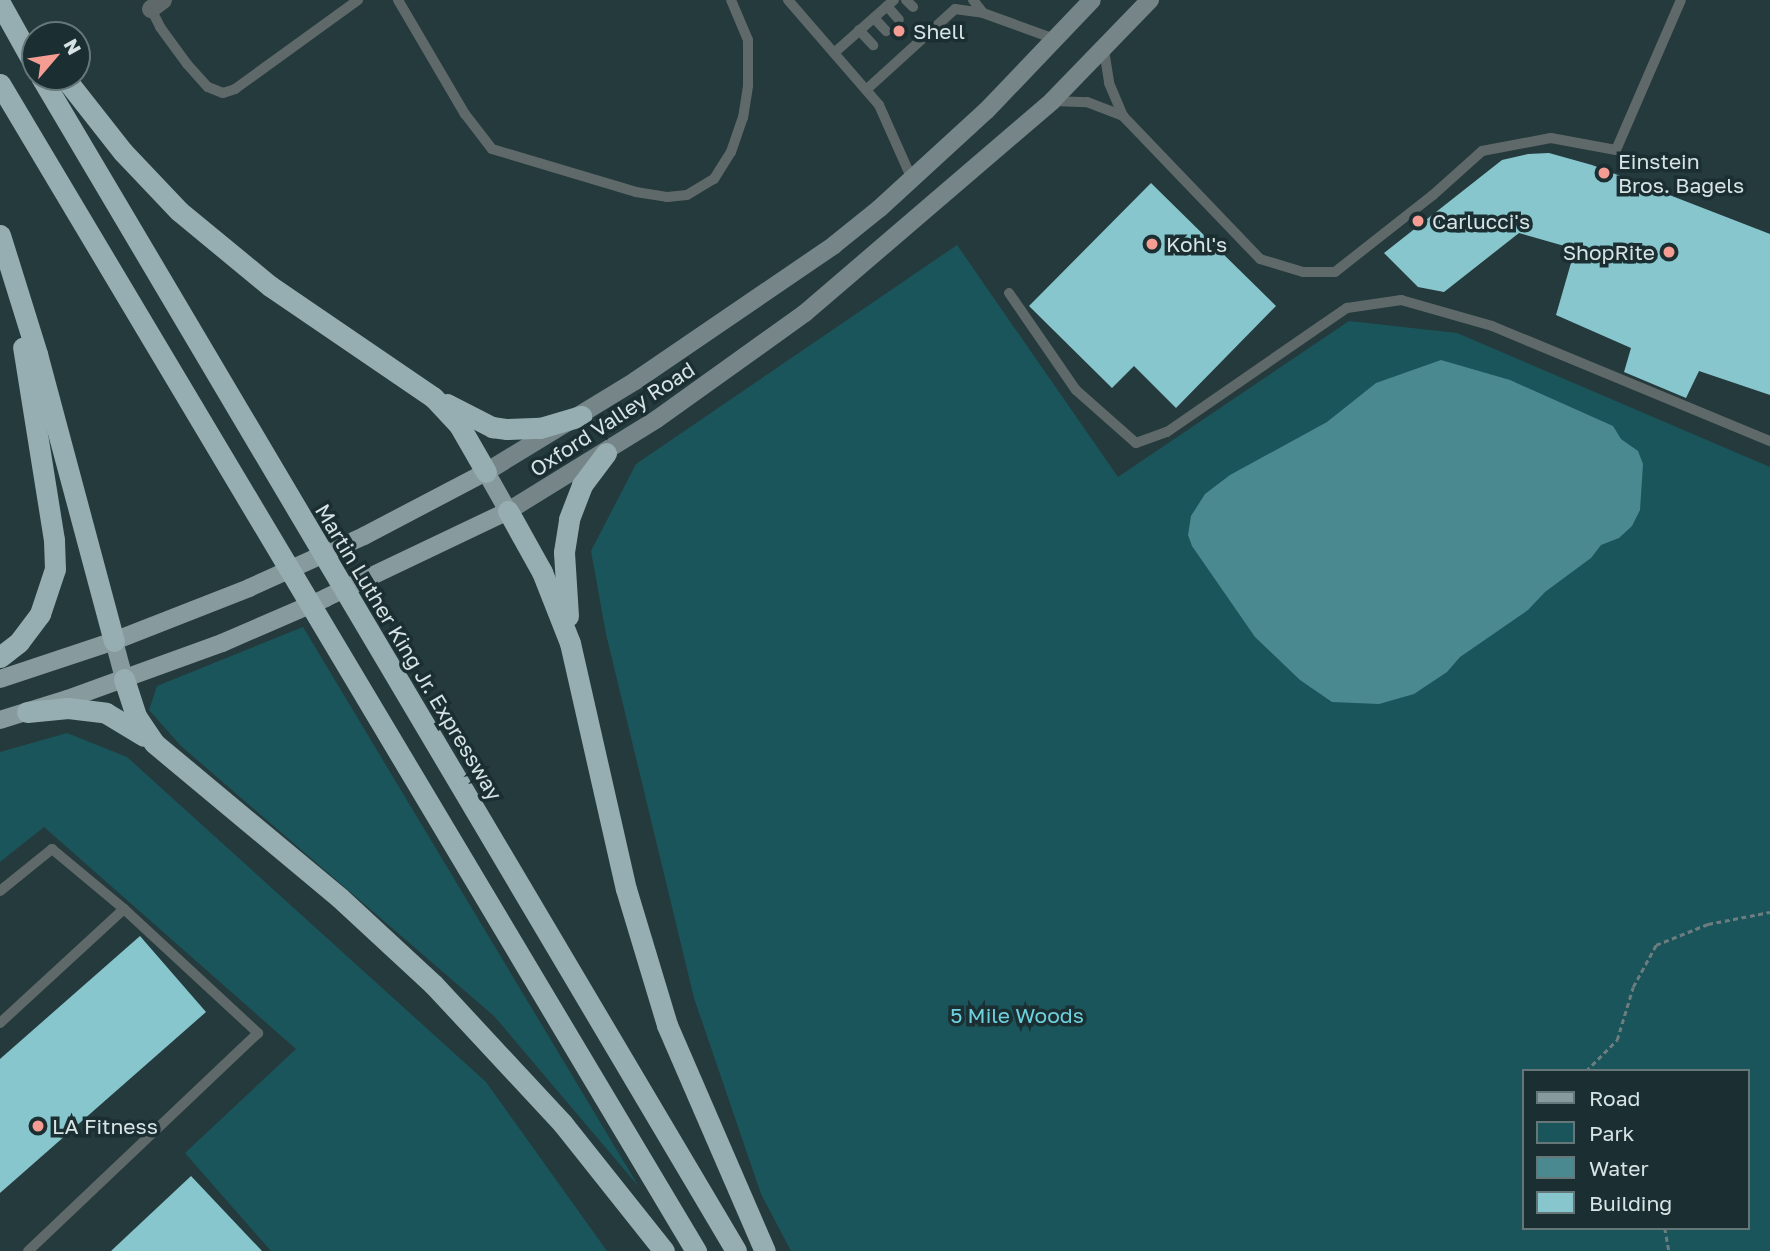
<!DOCTYPE html>
<style>
body{margin:0}
#map{position:relative;width:1770px;height:1251px;overflow:hidden;background:#253a3c;font-family:"Golos Text",sans-serif}
div>[style]{position:absolute}
.green>*{inset:0;background:#1a555b}
.water>*{inset:0;background:#4b8990}
.building>*{inset:0;background:#88c6ce}
.path>*{height:2.5px;margin-top:-1.25px;transform-origin:0;background:repeating-linear-gradient(90deg,#6c7d7f 0 5px,transparent 0 8.5px)}
.lane>*{height:10px;margin:-5px;padding:0 5px;transform-origin:5px;border-radius:5px;background:#5f696a}
.street>*{height:18px;margin:-9px;padding:0 9px;transform-origin:9px;border-radius:9px;background:#5f696a}
.secondary>*{height:18px;margin:-9px;padding:0 9px;transform-origin:9px;border-radius:9px;background:#768587}
.primary>*{height:18px;margin:-9px;padding:0 9px;transform-origin:9px;border-radius:9px;background:#879a9d}
.highway>*{height:21px;margin:-10.5px;padding:0 10.5px;transform-origin:10.5px;border-radius:10.5px;background:#96aeb1}
.dots>*{width:19px;height:19px;translate:-50% -50%;box-sizing:border-box;border:4px solid #1b2f32;border-radius:50%}
span{translate:-50% -50%;white-space:nowrap;text-align:center;line-height:1.15;-webkit-text-stroke:7px #1b2f32;paint-order:stroke}
.poi-label{font-size:21px;color:#d7e3e4}
.left{translate:0 -50%;text-align:left}
.right{translate:-100% -50%;text-align:right}
.street-label{font-size:21px;color:#d7e3e4}
.park-label{font-size:21px;color:#6dd1dd}
.legend{position:absolute;left:1522px;top:1069px;width:228px;height:161px;box-sizing:border-box;background:#1b2f32;border:2px solid #667779;margin:0;padding:9px 12px;list-style:none;font-size:21px;color:#d7e3e4}
.legend li{display:flex;align-items:center;gap:14px;height:35px}
.legend b{width:35px;border:2px solid #667779}
.north{position:absolute;left:21px;top:21px;width:70px;height:70px;box-sizing:border-box;background:#1b2f32;border:2px solid #667779;border-radius:50%;rotate:61deg;font-size:19px;font-weight:700;line-height:28px;text-align:center;color:#d7e3e4}
.north::after{content:'';display:block;margin:auto;width:24px;height:32px;background:#f59c93;clip-path:polygon(50% 0,100% 100%,50% 72%,0 100%)}
</style>
<div id="map">
<div class="green">
<div style="clip-path:polygon(evenodd,957px 245px,1118px 477px,1349px 321px,1457px 333px,1770px 467px,1770px 1251px,791px 1251px,761px 1194px,694px 998px,606px 634px,591px 551px,636px 464px,957px 245px,1523px 1071px,1747px 1071px,1747px 1228px,1523px 1228px,1523px 1071px)"></div>
<div style="clip-path:polygon(303px 627px,639px 1187px,494px 1016px,181px 746px,149px 710px,157px 686px)"></div>
<div style="clip-path:polygon(67px 733px,127px 757px,486px 1082px,607px 1251px,271px 1251px,185px 1153px,296px 1049px,44px 827px,0 862px,0 752px)"></div>
</div>
<div class="water">
<div style="clip-path:polygon(1441px 360px,1510px 380px,1613px 426px,1621px 439px,1638px 451px,1643px 464px,1640px 510px,1632px 526px,1619px 538px,1601px 545px,1591px 558px,1545px 592px,1528px 610px,1460px 657px,1447px 672px,1414px 694px,1379px 704px,1332px 702px,1300px 680px,1255px 637px,1192px 546px,1188px 535px,1191px 516px,1205px 494px,1230px 475px,1327px 422px,1376px 383px)"></div>
</div>
<div class="building">
<div style="clip-path:polygon(1549px 153px,1592px 165px,1770px 234px,1770px 395px,1699px 371px,1686px 398px,1624px 372px,1631px 348px,1556px 315px,1575px 249px,1519px 233px,1444px 292px,1418px 287px,1384px 253px,1502px 160px,1528px 154px)"></div>
<div style="clip-path:polygon(1151px 183px,1276px 306px,1176px 408px,1134px 366px,1112px 388px,1029px 306px)"></div>
<div style="clip-path:polygon(140px 936px,206px 1012px,0 1193px,0 1059px)"></div>
<div style="clip-path:polygon(191px 1176px,262px 1251px,111px 1251px)"></div>
</div>
<div class="path">
<div style="left:1586px;top:1071px;width:44px;rotate:-45deg"></div>
<div style="left:1617px;top:1040px;width:55px;rotate:-73.2deg"></div>
<div style="left:1633px;top:987px;width:48px;rotate:-61.3deg"></div>
<div style="left:1656px;top:945px;width:56px;rotate:-22deg"></div>
<div style="left:1708px;top:924px;width:63px;rotate:-11deg"></div>
<div style="left:1665px;top:1228px;width:23px;rotate:80deg"></div>
</div>
<div class="lane">
<div style="left:398px;top:0;width:132px;rotate:59.6deg"></div>
<div style="left:465px;top:114px;width:44px;rotate:52.4deg"></div>
<div style="left:492px;top:149px;width:150px;rotate:16.6deg"></div>
<div style="left:636px;top:192px;width:31px;rotate:9deg"></div>
<div style="left:667px;top:197px;width:20px;rotate:-6deg"></div>
<div style="left:687px;top:195px;width:31px;rotate:-31deg"></div>
<div style="left:714px;top:179px;width:32px;rotate:-58deg"></div>
<div style="left:731px;top:152px;width:36px;rotate:-71deg"></div>
<div style="left:743px;top:118px;width:33px;rotate:-81deg"></div>
<div style="left:748px;top:85px;width:45px;rotate:-90deg"></div>
<div style="left:748px;top:40px;width:43px;rotate:-113deg"></div>
<div style="left:788px;top:0;width:139px;rotate:49.1deg"></div>
<div style="left:879px;top:105px;width:81px;rotate:66deg"></div>
<div style="left:906px;top:0;width:10px;rotate:45deg"></div>
<div style="left:973px;top:0;width:16px;rotate:52deg"></div>
<div style="left:887px;top:6px;width:18px;rotate:49deg"></div>
<div style="left:151px;top:9px;width:20px;rotate:63deg"></div>
<div style="left:160px;top:27px;width:46px;rotate:53.9deg"></div>
<div style="left:187px;top:64px;width:31px;rotate:48deg"></div>
<div style="left:208px;top:87px;width:16px;rotate:22deg"></div>
<div style="left:223px;top:93px;width:13px;rotate:-18deg"></div>
<div style="left:235px;top:89px;width:152px;rotate:-35.9deg"></div>
<div style="left:874px;top:18px;width:18px;rotate:47deg"></div>
<div style="left:859px;top:30px;width:21px;rotate:47deg"></div>
<div style="left:1104px;top:50px;width:33px;rotate:81deg"></div>
<div style="left:1109px;top:83px;width:36px;rotate:67deg"></div>
<div style="left:1123px;top:116px;width:198px;rotate:46.2deg"></div>
<div style="left:1260px;top:259px;width:45px;rotate:16.8deg"></div>
<div style="left:1303px;top:272px;width:32px"></div>
<div style="left:1335px;top:272px;width:125px;rotate:-38.2deg"></div>
<div style="left:1433px;top:195px;width:66px;rotate:-41.9deg"></div>
<div style="left:1482px;top:151px;width:70px;rotate:-10.7deg"></div>
<div style="left:1551px;top:138px;width:66px;rotate:10.5deg"></div>
<div style="left:1616px;top:150px;width:163px;rotate:-66.6deg"></div>
<div style="left:834px;top:53px;width:80px;rotate:-41.5deg"></div>
<div style="left:866px;top:90px;width:120px;rotate:-42.3deg"></div>
<div style="left:955px;top:9px;width:28px;rotate:8deg"></div>
<div style="left:983px;top:13px;width:77px;rotate:19.9deg"></div>
<div style="left:1053px;top:101px;width:34px;rotate:2deg"></div>
<div style="left:1087px;top:102px;width:39px;rotate:21deg"></div>
<div style="left:1009px;top:293px;width:118px;rotate:55.4deg"></div>
<div style="left:1076px;top:390px;width:80px;rotate:41.5deg"></div>
<div style="left:1136px;top:443px;width:33px;rotate:-20deg"></div>
<div style="left:1167px;top:432px;width:219px;rotate:-34.6deg"></div>
<div style="left:1347px;top:308px;width:55px;rotate:-8.4deg"></div>
<div style="left:1401px;top:300px;width:95px;rotate:15.9deg"></div>
<div style="left:1492px;top:326px;width:301px;rotate:22.5deg"></div>
<div style="left:0;top:891px;width:67px;rotate:-38.9deg"></div>
<div style="left:52px;top:849px;width:94px;rotate:39.8deg"></div>
<div style="left:0;top:1023px;width:168px;rotate:-42.6deg"></div>
<div style="left:124px;top:909px;width:183px;rotate:42.8deg"></div>
<div style="left:258px;top:1033px;width:317px;rotate:136.5deg"></div>
</div>
<div class="street">
<div style="left:151px;top:9px;width:15px;rotate:-37deg"></div>
</div>
<div class="secondary">
<div style="left:486px;top:472px;width:175px;rotate:-31.4deg"></div>
<div style="left:635px;top:381px;width:241px;rotate:-34.3deg"></div>
<div style="left:834px;top:245px;width:59px;rotate:-38.8deg"></div>
<div style="left:880px;top:208px;width:144px;rotate:-42.5deg"></div>
<div style="left:986px;top:111px;width:153px;rotate:-46.3deg"></div>
<div style="left:508px;top:511px;width:175px;rotate:-31.7deg"></div>
<div style="left:657px;top:419px;width:182px;rotate:-35.6deg"></div>
<div style="left:805px;top:313px;width:326px;rotate:-40.6deg"></div>
<div style="left:1052px;top:101px;width:141px;rotate:-45.9deg"></div>
</div>
<div class="primary">
<div style="left:114px;top:641px;width:39px;rotate:75deg"></div>
<div style="left:0;top:679px;width:120px;rotate:-18.4deg"></div>
<div style="left:114px;top:641px;width:145px;rotate:-21.4deg"></div>
<div style="left:249px;top:588px;width:126px;rotate:-24.3deg"></div>
<div style="left:364px;top:536px;width:138px;rotate:-27.7deg"></div>
<div style="left:486px;top:472px;width:45px;rotate:60.6deg"></div>
<div style="left:508px;top:511px;width:202px;rotate:154.5deg"></div>
<div style="left:326px;top:598px;width:113px;rotate:156.6deg"></div>
<div style="left:222px;top:643px;width:165px;rotate:160.1deg"></div>
<div style="left:67px;top:699px;width:70px;rotate:162.6deg"></div>
</div>
<div class="highway">
<div style="left:0;top:3px;width:72px;rotate:60.9deg"></div>
<div style="left:41px;top:77px;width:1364px;rotate:59.37deg"></div>
<div style="left:64px;top:77px;width:95px;rotate:51.8deg"></div>
<div style="left:123px;top:152px;width:81px;rotate:46.5deg"></div>
<div style="left:179px;top:211px;width:118px;rotate:39.5deg"></div>
<div style="left:270px;top:286px;width:197px;rotate:34.3deg"></div>
<div style="left:433px;top:397px;width:38px;rotate:47deg"></div>
<div style="left:459px;top:425px;width:54px;rotate:60.1deg"></div>
<div style="left:0;top:84px;width:1359px;rotate:59.19deg"></div>
<div style="left:0;top:235px;width:125px;rotate:72.7deg"></div>
<div style="left:37px;top:354px;width:297px;rotate:75deg"></div>
<div style="left:447px;top:404px;width:51px;rotate:27.1deg"></div>
<div style="left:492px;top:427px;width:15px;rotate:8deg"></div>
<div style="left:507px;top:429px;width:33px;rotate:-2deg"></div>
<div style="left:540px;top:428px;width:43px;rotate:-16.3deg"></div>
<div style="left:508px;top:511px;width:70px;rotate:60.9deg"></div>
<div style="left:542px;top:572px;width:76px;rotate:68.5deg"></div>
<div style="left:570px;top:643px;width:252px;rotate:77.2deg"></div>
<div style="left:626px;top:889px;width:142px;rotate:73.2deg"></div>
<div style="left:667px;top:1025px;width:246px;rotate:66.6deg"></div>
<div style="left:568px;top:616px;width:64px;rotate:-93.6deg"></div>
<div style="left:564px;top:552px;width:33px;rotate:-81deg"></div>
<div style="left:569px;top:519px;width:36px;rotate:-69deg"></div>
<div style="left:582px;top:485px;width:40px;rotate:-53deg"></div>
<div style="left:0;top:657px;width:24px;rotate:-38deg"></div>
<div style="left:19px;top:642px;width:35px;rotate:-53deg"></div>
<div style="left:40px;top:614px;width:47px;rotate:-71.6deg"></div>
<div style="left:55px;top:569px;width:29px;rotate:-92deg"></div>
<div style="left:54px;top:540px;width:195px;rotate:-99.1deg"></div>
<div style="left:124px;top:679px;width:39px;rotate:72deg"></div>
<div style="left:136px;top:716px;width:32px;rotate:56deg"></div>
<div style="left:154px;top:743px;width:242px;rotate:39.8deg"></div>
<div style="left:340px;top:898px;width:127px;rotate:42.8deg"></div>
<div style="left:433px;top:984px;width:191px;rotate:47.1deg"></div>
<div style="left:563px;top:1124px;width:162px;rotate:51.5deg"></div>
<div style="left:27px;top:712px;width:41px;rotate:-5.6deg"></div>
<div style="left:68px;top:708px;width:38px;rotate:7deg"></div>
<div style="left:106px;top:713px;width:44px;rotate:31.2deg"></div>
</div>
<div class="dots">
<div style="left:899px;top:31px;background:#f59c93"></div>
<div style="left:1604px;top:173px;background:#f59c93"></div>
<div style="left:1418px;top:221px;background:#f59c93"></div>
<div style="left:1152px;top:244px;background:#f59c93"></div>
<div style="left:1669px;top:252px;background:#f59c93"></div>
<div style="left:38px;top:1126px;background:#f59c93"></div>
</div>
<div class="poi-label">
<span class="left" style="left:913px;top:31px">Shell</span>
<span class="left" style="left:1618px;top:173px">Einstein<br>Bros. Bagels</span>
<span class="left" style="left:1432px;top:221px">Carlucci's</span>
<span class="left" style="left:1166px;top:244px">Kohl's</span>
<span class="right" style="left:1655px;top:252px">ShopRite</span>
<span class="left" style="left:52px;top:1126px">LA Fitness</span>
</div>
<div class="street-label">
<span style="left:612px;top:419px;rotate:-33deg">Oxford Valley Road</span>
<span style="left:409px;top:652px;rotate:59deg">Martin Luther King Jr. Expressway</span>
</div>
<div class="park-label">
<span style="left:1017px;top:1015px">5 Mile Woods</span>
</div>
<ul class="legend">
<li><b style="height:9px;background:#879a9d"></b>Road</li>
<li><b style="height:19px;background:#1a555b"></b>Park</li>
<li><b style="height:19px;background:#4b8990"></b>Water</li>
<li><b style="height:19px;background:#88c6ce"></b>Building</li>
</ul>
<div class="north">N</div>
</div>
